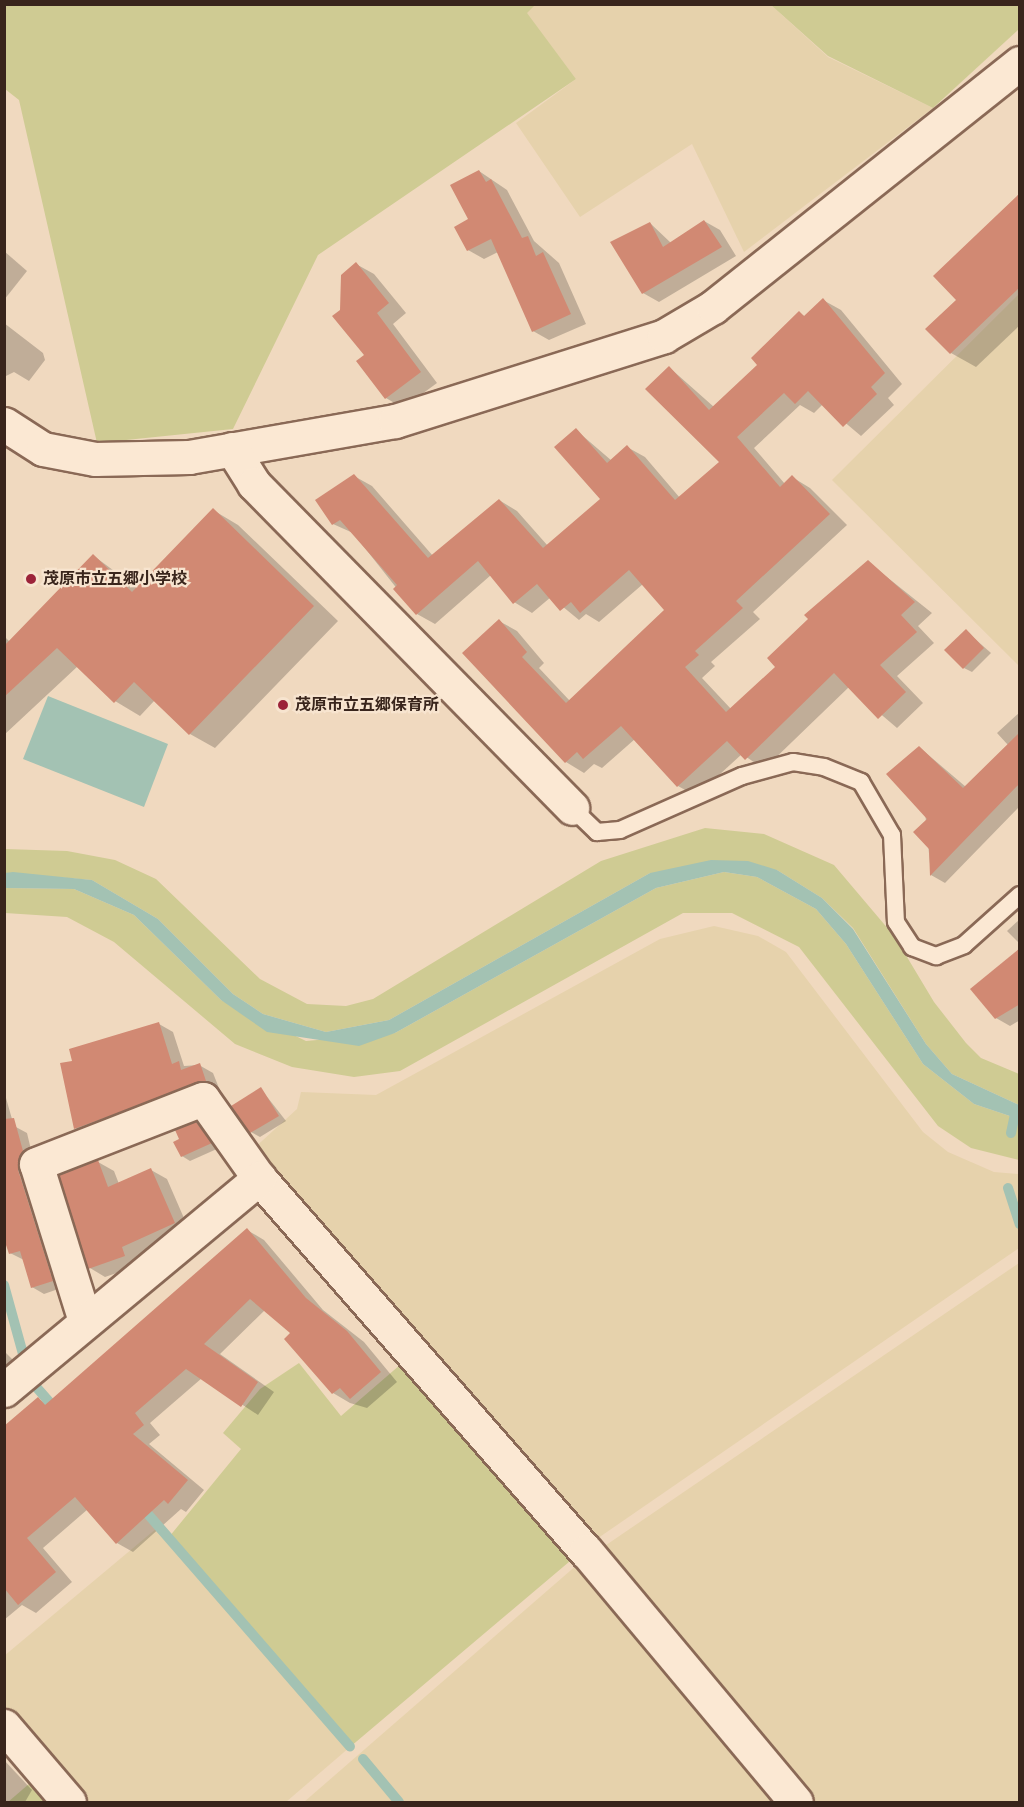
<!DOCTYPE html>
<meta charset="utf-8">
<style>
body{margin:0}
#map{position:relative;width:1024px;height:1807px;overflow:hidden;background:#f0d9bf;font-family:"Roboto Serif","Noto Sans JP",serif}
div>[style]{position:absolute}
.farmland>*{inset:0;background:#e6d2ac}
.green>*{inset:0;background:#cfcb93}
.water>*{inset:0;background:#a3c2b3}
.shadow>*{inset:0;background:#0003}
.stream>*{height:10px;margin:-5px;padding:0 5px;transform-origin:5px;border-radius:5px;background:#a3c2b3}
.building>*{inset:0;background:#d18973}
.roads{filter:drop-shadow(2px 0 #8a6956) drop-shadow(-2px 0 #8a6956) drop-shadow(0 2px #8a6956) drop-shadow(0 -2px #8a6956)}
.lane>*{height:16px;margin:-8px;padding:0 8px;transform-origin:8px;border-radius:8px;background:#fbe8d3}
.street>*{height:33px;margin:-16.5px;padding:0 16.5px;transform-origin:16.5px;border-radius:16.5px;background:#fbe8d3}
.dots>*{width:16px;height:16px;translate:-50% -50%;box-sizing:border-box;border:3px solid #f7e4cf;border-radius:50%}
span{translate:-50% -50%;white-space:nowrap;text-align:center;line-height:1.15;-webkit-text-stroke:4.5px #f7e4cf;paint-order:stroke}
.poi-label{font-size:16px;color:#39251c;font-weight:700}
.left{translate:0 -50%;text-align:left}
.frame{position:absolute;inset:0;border:6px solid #39251c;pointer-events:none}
</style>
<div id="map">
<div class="farmland">
<div style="clip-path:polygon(535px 4px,771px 5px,828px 57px,933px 108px,744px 252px,692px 144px,580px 217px,516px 123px,576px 79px,526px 13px)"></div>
<div style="clip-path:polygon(1019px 294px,1019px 666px,832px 480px)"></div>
<div style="clip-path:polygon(714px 926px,758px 936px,786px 952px,923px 1132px,948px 1152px,994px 1172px,1019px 1174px,1019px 1248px,588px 1545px,250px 1152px,297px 1109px,301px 1092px,376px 1095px,660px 939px)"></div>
<div style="clip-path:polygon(1019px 1263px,1019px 1802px,803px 1802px,593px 1554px)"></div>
<div style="clip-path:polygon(157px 1528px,350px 1747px,286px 1802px,85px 1802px,5px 1707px,4px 1656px)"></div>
<div style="clip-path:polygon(578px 1564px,781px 1802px,304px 1802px)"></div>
</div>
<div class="green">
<div style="clip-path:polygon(5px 4px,535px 5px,527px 13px,576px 79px,318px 255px,233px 429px,97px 443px,19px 100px,5px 89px)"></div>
<div style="clip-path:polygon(771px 5px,1019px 5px,1019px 29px,933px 108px,828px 56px)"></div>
<div style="clip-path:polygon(705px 828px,764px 834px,834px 865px,895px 937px,934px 1002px,966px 1043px,981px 1058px,1019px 1074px,1019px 1105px,952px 1074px,926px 1044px,853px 928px,822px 898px,777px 870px,650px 873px,389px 1020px,326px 1032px,263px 1014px,233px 994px,158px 919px,92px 880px,5px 873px,5px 849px,67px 851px,115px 860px,156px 879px,260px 979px,307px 1004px,346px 1006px,373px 999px,601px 861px)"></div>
<div style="clip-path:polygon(724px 872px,757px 877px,816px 909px,846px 944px,923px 1064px,974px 1104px,1019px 1119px,1019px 1160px,971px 1148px,938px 1126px,799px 947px,732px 913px,683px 913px,400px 1071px,354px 1077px,292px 1067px,235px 1044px,114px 942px,67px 917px,5px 913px,4px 888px,74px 889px,134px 915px,221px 1000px,306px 1041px,395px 1033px,656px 888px)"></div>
<div style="clip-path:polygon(408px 1358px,576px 1556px,350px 1747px,169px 1537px,241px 1449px,223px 1433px,260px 1389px,299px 1363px,341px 1416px)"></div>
<div style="clip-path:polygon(37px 1777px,59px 1802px,8px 1802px)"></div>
</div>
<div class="water">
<div style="clip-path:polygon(48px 696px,168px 744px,144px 807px,23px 759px)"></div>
<div style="clip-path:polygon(711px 860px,748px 861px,777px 870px,822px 898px,853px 929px,926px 1044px,952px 1074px,1019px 1105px,1019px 1119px,974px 1104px,923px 1064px,846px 944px,816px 909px,757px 877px,724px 872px,656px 888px,395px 1033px,359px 1046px,267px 1032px,221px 1000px,134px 915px,74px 889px,4px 888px,5px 873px,13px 872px,92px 880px,158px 919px,233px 994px,263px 1014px,326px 1032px,389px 1020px,650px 873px)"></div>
</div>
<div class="shadow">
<div style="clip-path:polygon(479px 171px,507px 190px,534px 241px,559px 263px,586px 324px,549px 340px,533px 331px,498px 252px,484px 259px,468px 250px)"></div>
<div style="clip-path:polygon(1020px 196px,1020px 325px,976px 367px,951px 353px,958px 300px)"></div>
<div style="clip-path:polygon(704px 221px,720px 230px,736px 256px,659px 302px,643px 293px,650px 223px,671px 243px)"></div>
<div style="clip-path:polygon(4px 251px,27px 271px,4px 300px)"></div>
<div style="clip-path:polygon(356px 264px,374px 274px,406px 313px,393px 324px,437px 383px,403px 408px,386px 398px,342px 311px)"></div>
<div style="clip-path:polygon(823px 300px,841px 310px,902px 384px,888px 398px,894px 405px,861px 436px,823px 404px,814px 413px,800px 405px,754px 448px,785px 484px,792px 477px,810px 488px,847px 525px,753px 612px,760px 619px,711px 662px,715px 666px,702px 678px,731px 709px,777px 667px,868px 562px,932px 613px,918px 626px,934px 643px,897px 676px,923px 703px,897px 728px,849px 687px,764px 769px,742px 754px,696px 796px,678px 786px,635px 739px,602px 768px,594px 764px,584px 773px,566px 762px,499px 621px,517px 631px,544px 663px,539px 668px,570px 701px,666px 610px,643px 584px,599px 622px,586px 614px,579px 620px,551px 597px,532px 613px,514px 602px,491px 575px,435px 624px,417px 614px,353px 533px,333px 524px,354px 476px,372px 486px,433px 556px,499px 500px,517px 511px,548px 546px,602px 499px,576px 430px,612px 461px,627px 447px,645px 457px,680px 498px,721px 462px,670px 368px,714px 407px,759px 365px,799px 313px,806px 317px)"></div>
<div style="clip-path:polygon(4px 323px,43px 353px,45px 360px,29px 381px,14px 372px,4px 377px)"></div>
<div style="clip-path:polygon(213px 510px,238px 525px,338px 621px,215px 748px,190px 734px,155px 700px,140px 716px,115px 701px,78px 666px,4px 735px,4px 636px,10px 642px,94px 556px,137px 588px)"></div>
<div style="clip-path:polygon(966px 631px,991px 653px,972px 672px,964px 668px)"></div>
<div style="clip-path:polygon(1020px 712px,1020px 806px,945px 883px,931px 875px,919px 747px,966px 787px,1008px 745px,997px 733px)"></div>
<div style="clip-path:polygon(1020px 919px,1020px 944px,1007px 931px)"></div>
<div style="clip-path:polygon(1020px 950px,1020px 1020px,1010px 1026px,996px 1018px)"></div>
<div style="clip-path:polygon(159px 1024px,173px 1032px,184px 1066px,199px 1065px,213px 1073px,219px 1088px,89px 1135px,75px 1128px,73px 1062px)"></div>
<div style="clip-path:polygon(261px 1089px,286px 1121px,260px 1137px,251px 1132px)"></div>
<div style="clip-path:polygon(4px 1091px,14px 1126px,27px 1133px,64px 1287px,44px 1294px,32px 1287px,24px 1260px,10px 1253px,4px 1233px)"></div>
<div style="clip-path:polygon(196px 1123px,219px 1148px,190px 1161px,182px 1156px)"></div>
<div style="clip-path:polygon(98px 1162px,114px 1171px,119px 1184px,151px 1170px,167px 1179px,190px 1232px,137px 1256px,140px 1265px,105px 1277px,90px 1268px)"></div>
<div style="clip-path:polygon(247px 1230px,264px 1240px,323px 1310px,364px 1342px,397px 1382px,367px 1408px,350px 1403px,333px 1393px,286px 1339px,292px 1333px,265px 1310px,220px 1354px,274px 1392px,258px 1415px,202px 1378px,150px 1423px,160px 1435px,149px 1444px,204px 1490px,186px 1512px,181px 1509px,133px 1552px,117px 1543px,88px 1509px,43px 1548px,72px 1582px,36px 1613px,22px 1605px,4px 1620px,4px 1456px,38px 1399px,55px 1408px)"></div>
<div style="clip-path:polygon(4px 1351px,14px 1361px,4px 1369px)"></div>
<div style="clip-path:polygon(4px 1760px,32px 1790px,25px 1802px,4px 1802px)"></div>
</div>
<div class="stream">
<div style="left:1011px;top:1133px;width:24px;rotate:-78deg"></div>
<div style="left:1008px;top:1188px;width:38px;rotate:72deg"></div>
<div style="left:4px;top:1285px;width:79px;rotate:74.6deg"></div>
<div style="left:31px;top:1381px;width:41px;rotate:48.9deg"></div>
<div style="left:140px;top:1505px;width:320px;rotate:49deg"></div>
<div style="left:363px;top:1759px;width:56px;rotate:50.1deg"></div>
</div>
<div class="building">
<div style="clip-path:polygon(479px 170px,486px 182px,491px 179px,522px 238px,528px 236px,536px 256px,543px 252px,571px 314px,532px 332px,491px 239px,467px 251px,454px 227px,468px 219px,450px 185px)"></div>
<div style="clip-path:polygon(1020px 193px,1020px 287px,950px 354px,925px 329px,956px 300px,933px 276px)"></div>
<div style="clip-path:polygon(704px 220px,722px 247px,642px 294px,610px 242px,650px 222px,663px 247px)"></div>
<div style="clip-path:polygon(356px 262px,389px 303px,377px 313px,421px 372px,385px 399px,356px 361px,364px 355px,332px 316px,340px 310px,341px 275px)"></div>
<div style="clip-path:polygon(823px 298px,885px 373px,871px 387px,877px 394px,843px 427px,808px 391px,795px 404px,784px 393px,737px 437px,780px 487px,792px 475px,830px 514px,736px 601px,743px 608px,695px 651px,699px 655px,685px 667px,726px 712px,775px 667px,767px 658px,808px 619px,804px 615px,868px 560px,915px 602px,901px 615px,917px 632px,880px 665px,906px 692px,878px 719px,834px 673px,745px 760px,727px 741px,677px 787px,621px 726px,583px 759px,577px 752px,565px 763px,462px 653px,499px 619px,527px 652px,522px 657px,566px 703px,664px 610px,629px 570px,580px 613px,571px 602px,560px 611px,537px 584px,513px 604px,478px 561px,416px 615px,393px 589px,397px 585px,340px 520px,332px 525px,315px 500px,354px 474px,428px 558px,499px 499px,543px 548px,600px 499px,554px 447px,576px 428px,607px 463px,627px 445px,675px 500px,719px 462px,645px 389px,669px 366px,709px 410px,757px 365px,751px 358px,799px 311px,804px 316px)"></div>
<div style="clip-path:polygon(213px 508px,314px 606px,189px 735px,134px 682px,114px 703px,57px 648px,4px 697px,4px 646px,93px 554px,132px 592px)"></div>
<div style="clip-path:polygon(966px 629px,984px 648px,963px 669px,944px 650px)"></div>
<div style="clip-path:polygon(1020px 732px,1020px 783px,930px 876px,929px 849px,913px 832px,927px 819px,886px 774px,919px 746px,963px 788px)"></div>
<div style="clip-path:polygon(1020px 948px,1020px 1004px,995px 1019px,970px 989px)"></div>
<div style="clip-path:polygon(159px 1022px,172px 1064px,179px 1061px,181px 1070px,200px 1063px,206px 1081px,74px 1129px,60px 1063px,72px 1061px,69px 1049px)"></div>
<div style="clip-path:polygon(261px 1087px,279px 1116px,250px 1133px,231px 1106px)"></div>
<div style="clip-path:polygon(14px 1118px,23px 1151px,18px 1170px,53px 1281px,31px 1288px,20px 1251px,9px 1254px,4px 1239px,4px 1119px)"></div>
<div style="clip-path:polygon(196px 1122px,212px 1143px,181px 1157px,173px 1142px,179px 1139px,175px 1130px)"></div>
<div style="clip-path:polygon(98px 1160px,108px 1187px,151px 1168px,175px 1223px,122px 1247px,125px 1256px,88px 1269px,59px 1175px)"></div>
<div style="clip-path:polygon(247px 1228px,306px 1298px,347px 1331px,381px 1372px,350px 1399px,340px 1388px,332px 1394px,284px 1339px,290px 1333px,250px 1299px,204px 1344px,258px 1382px,241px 1407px,186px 1369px,135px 1413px,144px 1425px,133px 1434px,188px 1480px,168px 1504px,164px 1500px,116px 1544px,75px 1497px,27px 1538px,56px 1572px,18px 1605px,4px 1588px,4px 1426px,38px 1397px,45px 1405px)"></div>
</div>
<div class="roads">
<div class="lane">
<div style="left:572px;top:808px;width:35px;rotate:44deg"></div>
<div style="left:597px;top:832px;width:23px;rotate:-5deg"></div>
<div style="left:620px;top:830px;width:133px;rotate:-23.9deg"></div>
<div style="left:742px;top:776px;width:53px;rotate:-15.4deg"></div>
<div style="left:793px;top:762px;width:31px;rotate:9deg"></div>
<div style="left:824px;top:767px;width:40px;rotate:22deg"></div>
<div style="left:861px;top:782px;width:61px;rotate:59.7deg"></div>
<div style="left:892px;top:835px;width:87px;rotate:87.4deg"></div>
<div style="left:896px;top:922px;width:30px;rotate:57deg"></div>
<div style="left:912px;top:947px;width:26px;rotate:21deg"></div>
<div style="left:936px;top:956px;width:30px;rotate:-21deg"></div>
<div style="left:964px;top:945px;width:75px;rotate:-41.8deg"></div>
</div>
<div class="street">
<div style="left:4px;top:424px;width:46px;rotate:32.7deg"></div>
<div style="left:43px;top:449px;width:53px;rotate:10.9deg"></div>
<div style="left:95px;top:459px;width:94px;rotate:-1.2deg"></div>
<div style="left:189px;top:457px;width:209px;rotate:-9.9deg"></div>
<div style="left:395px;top:421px;width:282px;rotate:-17.5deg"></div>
<div style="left:664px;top:336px;width:57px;rotate:-30.6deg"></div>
<div style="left:713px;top:307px;width:392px;rotate:-38.5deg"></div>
<div style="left:232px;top:449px;width:41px;rotate:57.8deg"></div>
<div style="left:254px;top:484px;width:454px;rotate:45.5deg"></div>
<div style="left:85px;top:1321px;width:164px;rotate:-107.3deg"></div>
<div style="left:36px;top:1164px;width:179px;rotate:-21.3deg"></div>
<div style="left:203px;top:1099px;width:97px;rotate:54.7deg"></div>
<div style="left:259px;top:1178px;width:496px;rotate:48.8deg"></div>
<div style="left:586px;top:1551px;width:327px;rotate:50.1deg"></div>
<div style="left:4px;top:1390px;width:332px;rotate:-39.7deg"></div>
<div style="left:4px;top:1726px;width:100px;rotate:49.5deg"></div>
</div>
</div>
<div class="dots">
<div style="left:31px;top:579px;background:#9c2339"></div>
<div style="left:283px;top:705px;background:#9c2339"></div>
</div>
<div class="poi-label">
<span class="left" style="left:43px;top:579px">茂原市立五郷小学校</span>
<span class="left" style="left:295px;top:705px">茂原市立五郷保育所</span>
</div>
<div class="frame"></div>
</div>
